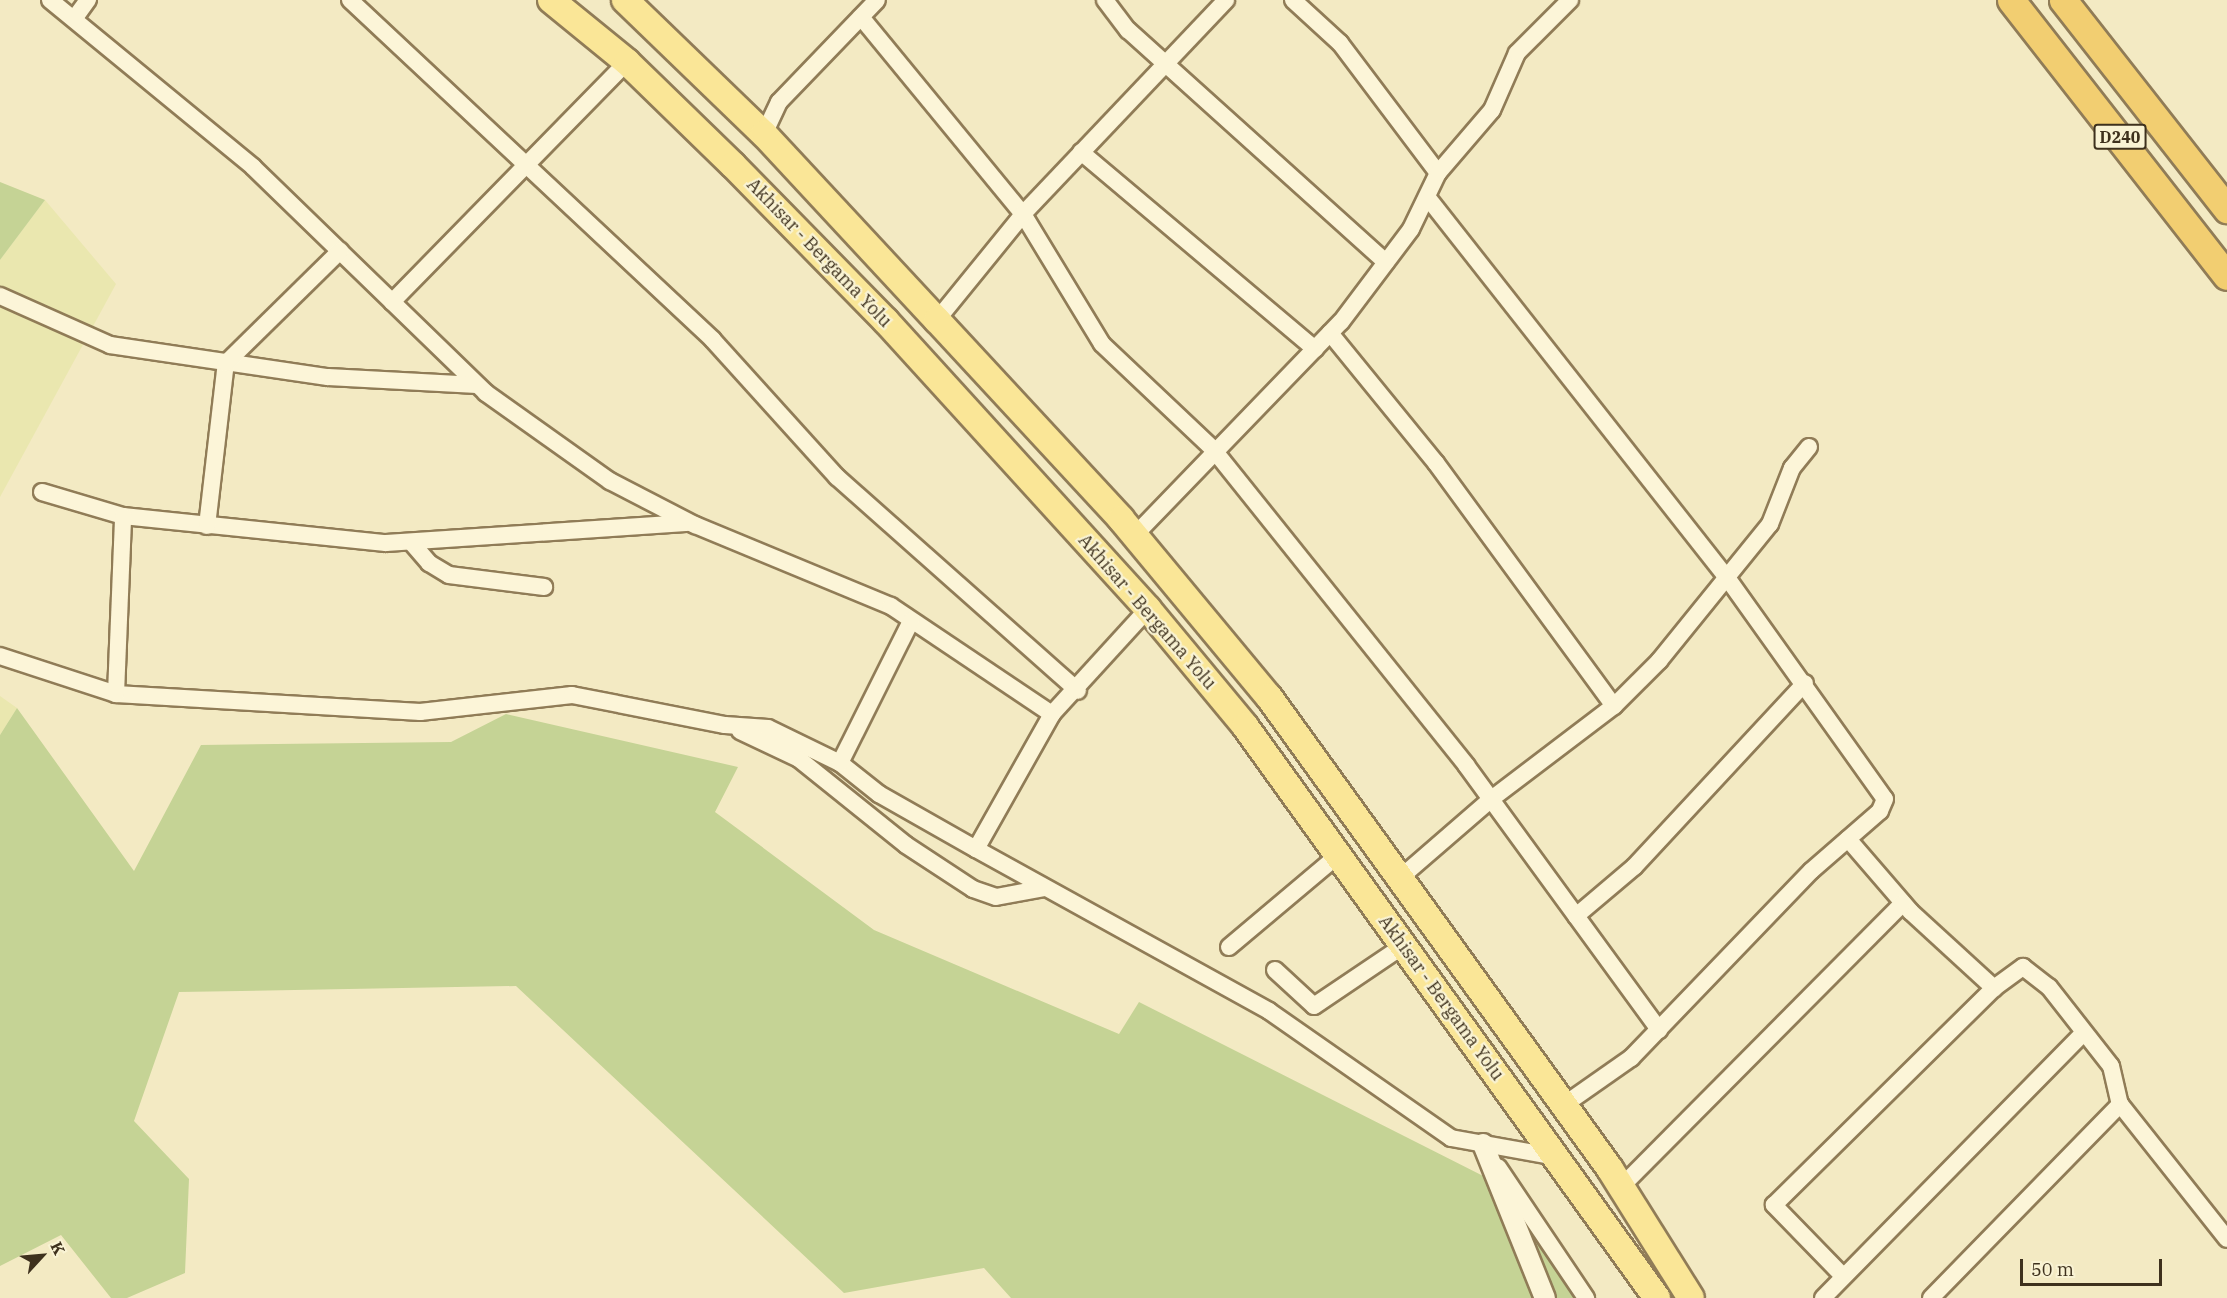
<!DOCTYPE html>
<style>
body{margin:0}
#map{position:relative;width:2227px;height:1298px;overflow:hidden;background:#f3eac3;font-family:"IBM Plex Serif",serif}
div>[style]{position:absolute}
.farmland>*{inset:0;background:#eae7af}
.green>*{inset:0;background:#c5d395}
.roads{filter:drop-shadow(2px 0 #907c57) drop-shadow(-2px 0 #907c57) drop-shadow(0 2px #907c57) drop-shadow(0 -2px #907c57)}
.minor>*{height:16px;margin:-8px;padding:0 8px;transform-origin:8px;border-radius:8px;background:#fcf5d8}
.tertiary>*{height:20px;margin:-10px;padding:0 10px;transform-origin:10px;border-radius:10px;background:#fcf5d8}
.primary>*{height:26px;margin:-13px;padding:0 13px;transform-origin:13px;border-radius:13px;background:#fae697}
.trunk>*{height:27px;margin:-13.5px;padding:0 13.5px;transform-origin:13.5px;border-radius:13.5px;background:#f2ce71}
span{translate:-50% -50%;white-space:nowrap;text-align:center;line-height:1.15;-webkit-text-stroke:4.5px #f9f3d4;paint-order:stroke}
.shield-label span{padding:2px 4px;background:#f9f3d4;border:2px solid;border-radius:4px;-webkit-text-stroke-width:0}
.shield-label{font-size:16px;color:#3e311d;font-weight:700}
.street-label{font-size:18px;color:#3e311d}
.north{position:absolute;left:12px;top:1226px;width:60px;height:60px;-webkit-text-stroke:4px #f9f3d4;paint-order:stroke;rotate:64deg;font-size:16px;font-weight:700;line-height:24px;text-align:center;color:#3e311d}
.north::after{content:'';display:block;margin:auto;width:21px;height:27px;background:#3e311d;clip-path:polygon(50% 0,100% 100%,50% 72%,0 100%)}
.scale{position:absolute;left:2020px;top:1259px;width:142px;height:27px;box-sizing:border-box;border:3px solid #3e311d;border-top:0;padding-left:8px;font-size:18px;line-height:21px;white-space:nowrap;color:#3e311d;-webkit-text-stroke:4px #f9f3d4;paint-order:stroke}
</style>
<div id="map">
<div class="farmland">
<div style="clip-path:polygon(45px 200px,116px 284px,0 497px,0 260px)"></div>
<div style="clip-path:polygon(0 696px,17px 708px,0 735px)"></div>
</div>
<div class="green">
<div style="clip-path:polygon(0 182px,45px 200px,0 260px)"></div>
<div style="clip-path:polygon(17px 708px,134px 871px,201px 745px,451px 742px,506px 714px,738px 767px,715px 812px,874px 930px,1119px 1034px,1139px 1002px,1503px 1186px,1578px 1298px,1011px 1298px,984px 1268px,844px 1293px,516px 986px,179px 992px,134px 1121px,189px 1179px,185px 1273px,127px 1298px,111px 1298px,61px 1235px,0 1266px,0 735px)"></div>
</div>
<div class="roads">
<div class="minor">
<div style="left:50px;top:0;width:263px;rotate:39.4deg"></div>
<div style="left:253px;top:167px;width:325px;rotate:44.1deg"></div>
<div style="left:486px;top:393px;width:152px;rotate:35.4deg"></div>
<div style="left:610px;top:481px;width:96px;rotate:27.4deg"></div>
<div style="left:695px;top:525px;width:212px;rotate:22.5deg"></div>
<div style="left:891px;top:606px;width:194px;rotate:33.9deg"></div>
<div style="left:350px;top:0;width:497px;rotate:43.1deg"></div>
<div style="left:713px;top:340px;width:185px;rotate:47.9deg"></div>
<div style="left:837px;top:477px;width:322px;rotate:41.6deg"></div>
<div style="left:1105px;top:0;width:38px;rotate:53deg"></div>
<div style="left:1128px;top:30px;width:347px;rotate:42deg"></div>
<div style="left:1293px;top:0;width:64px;rotate:42.5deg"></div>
<div style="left:1340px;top:43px;width:163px;rotate:53deg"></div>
<div style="left:861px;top:17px;width:255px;rotate:50.6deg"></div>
<div style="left:1023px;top:214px;width:152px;rotate:58.7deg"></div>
<div style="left:1102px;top:344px;width:153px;rotate:43.4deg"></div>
<div style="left:1213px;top:449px;width:405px;rotate:51.3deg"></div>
<div style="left:1466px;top:765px;width:328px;rotate:53.9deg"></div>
<div style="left:74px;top:19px;width:24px;rotate:-54deg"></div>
<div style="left:764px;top:134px;width:35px;rotate:-65deg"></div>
<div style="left:779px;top:102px;width:141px;rotate:-46.1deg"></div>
<div style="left:1081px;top:152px;width:306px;rotate:40.1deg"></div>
<div style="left:1428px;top:198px;width:485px;rotate:51.8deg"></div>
<div style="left:1728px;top:579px;width:270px;rotate:54.5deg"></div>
<div style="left:1885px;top:799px;width:13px;rotate:113deg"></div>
<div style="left:1880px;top:811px;width:91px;rotate:139deg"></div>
<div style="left:1811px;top:871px;width:260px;rotate:133.9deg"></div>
<div style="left:1631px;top:1058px;width:82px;rotate:145deg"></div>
<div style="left:0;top:296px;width:120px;rotate:24deg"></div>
<div style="left:110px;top:345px;width:220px;rotate:8.4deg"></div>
<div style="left:328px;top:377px;width:149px;rotate:3.1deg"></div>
<div style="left:392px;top:302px;width:336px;rotate:-45.6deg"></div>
<div style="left:937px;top:320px;width:136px;rotate:-50.9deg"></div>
<div style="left:1023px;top:214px;width:295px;rotate:-46.5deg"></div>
<div style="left:1330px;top:333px;width:168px;rotate:50.8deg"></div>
<div style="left:1436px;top:463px;width:301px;rotate:53.8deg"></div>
<div style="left:42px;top:492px;width:84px;rotate:16.5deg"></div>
<div style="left:123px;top:516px;width:264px;rotate:5.9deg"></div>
<div style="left:386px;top:543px;width:304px;rotate:-3.8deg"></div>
<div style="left:207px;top:526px;width:164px;rotate:-83.4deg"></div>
<div style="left:226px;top:363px;width:160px;rotate:-44.5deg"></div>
<div style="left:1134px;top:536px;width:298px;rotate:-46deg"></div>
<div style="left:1341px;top:322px;width:116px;rotate:-53deg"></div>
<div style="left:1411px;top:229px;width:62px;rotate:-64.3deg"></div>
<div style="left:1438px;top:173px;width:83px;rotate:-49.4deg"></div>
<div style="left:1492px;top:110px;width:62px;rotate:-66.3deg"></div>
<div style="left:1517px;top:53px;width:75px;rotate:-45deg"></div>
<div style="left:411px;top:542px;width:28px;rotate:49deg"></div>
<div style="left:429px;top:563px;width:23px;rotate:31deg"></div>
<div style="left:449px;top:575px;width:96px;rotate:7.2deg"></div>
<div style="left:0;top:656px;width:122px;rotate:18.1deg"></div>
<div style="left:116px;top:694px;width:305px;rotate:3.4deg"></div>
<div style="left:420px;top:712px;width:153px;rotate:-6.4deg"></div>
<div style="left:572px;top:695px;width:156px;rotate:11.1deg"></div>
<div style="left:725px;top:725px;width:43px;rotate:4deg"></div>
<div style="left:768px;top:728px;width:80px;rotate:25.9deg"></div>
<div style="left:840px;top:763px;width:50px;rotate:38.5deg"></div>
<div style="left:879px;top:794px;width:112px;rotate:29.6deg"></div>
<div style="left:976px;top:849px;width:155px;rotate:-60.6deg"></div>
<div style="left:1052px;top:714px;width:142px;rotate:-47.6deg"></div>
<div style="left:116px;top:694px;width:178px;rotate:-87.7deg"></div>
<div style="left:740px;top:731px;width:65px;rotate:25.4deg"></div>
<div style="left:799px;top:759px;width:137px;rotate:38.8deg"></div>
<div style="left:906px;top:845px;width:80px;rotate:33.3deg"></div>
<div style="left:973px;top:889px;width:24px;rotate:19deg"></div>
<div style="left:996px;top:897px;width:50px;rotate:-10.4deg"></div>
<div style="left:840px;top:763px;width:159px;rotate:-63.4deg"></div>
<div style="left:1848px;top:839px;width:96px;rotate:49.2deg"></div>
<div style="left:1911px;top:912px;width:113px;rotate:42.5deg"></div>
<div style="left:976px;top:849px;width:335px;rotate:28.9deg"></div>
<div style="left:1269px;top:1011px;width:222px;rotate:34.9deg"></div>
<div style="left:1451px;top:1138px;width:108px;rotate:10.2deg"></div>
<div style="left:1400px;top:878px;width:119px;rotate:-40.9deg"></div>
<div style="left:1490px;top:800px;width:156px;rotate:-37.2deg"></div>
<div style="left:1614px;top:706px;width:64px;rotate:-45deg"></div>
<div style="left:1659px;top:661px;width:176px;rotate:-51deg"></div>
<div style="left:1770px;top:524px;width:60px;rotate:-68.6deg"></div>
<div style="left:1792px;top:468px;width:27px;rotate:-51deg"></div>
<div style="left:1576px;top:916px;width:76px;rotate:-40.2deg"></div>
<div style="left:1634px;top:867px;width:251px;rotate:-47.1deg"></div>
<div style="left:1229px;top:947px;width:140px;rotate:-40.1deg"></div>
<div style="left:1275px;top:970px;width:53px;rotate:42.7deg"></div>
<div style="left:1314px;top:1006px;width:107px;rotate:-34deg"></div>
<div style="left:1498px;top:1167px;width:158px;rotate:56.1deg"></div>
<div style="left:1621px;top:1187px;width:400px;rotate:-45.2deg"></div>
<div style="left:1842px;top:1275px;width:98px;rotate:-134.2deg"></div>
<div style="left:1774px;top:1205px;width:309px;rotate:-44.6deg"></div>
<div style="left:1994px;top:988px;width:36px;rotate:-36deg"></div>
<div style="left:2023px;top:967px;width:33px;rotate:38deg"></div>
<div style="left:2049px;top:987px;width:100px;rotate:51.9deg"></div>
<div style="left:2111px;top:1066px;width:39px;rotate:77deg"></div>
<div style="left:2120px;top:1104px;width:172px;rotate:51.6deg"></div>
<div style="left:1823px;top:1298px;width:371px;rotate:-45.5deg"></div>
<div style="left:1931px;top:1298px;width:271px;rotate:-45.7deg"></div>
</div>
<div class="tertiary">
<div style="left:1483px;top:1144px;width:166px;rotate:68.1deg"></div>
</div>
<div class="primary">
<div style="left:551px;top:0;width:98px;rotate:39.2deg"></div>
<div style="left:627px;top:62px;width:148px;rotate:44.2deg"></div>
<div style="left:733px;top:165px;width:219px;rotate:45.6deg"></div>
<div style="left:886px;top:321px;width:389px;rotate:47.7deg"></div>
<div style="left:1148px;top:609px;width:152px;rotate:50.3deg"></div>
<div style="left:1245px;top:726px;width:705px;rotate:54.24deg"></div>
<div style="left:625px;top:0;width:193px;rotate:44deg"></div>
<div style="left:764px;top:134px;width:254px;rotate:47.1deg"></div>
<div style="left:937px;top:320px;width:271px;rotate:47.2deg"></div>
<div style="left:1121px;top:519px;width:231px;rotate:50.3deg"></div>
<div style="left:1269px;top:697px;width:582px;rotate:54.15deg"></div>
<div style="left:1610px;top:1169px;width:152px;rotate:57.9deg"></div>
</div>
<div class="trunk">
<div style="left:2011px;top:0;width:350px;rotate:52deg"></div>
<div style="left:2063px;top:0;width:266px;rotate:51.9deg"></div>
</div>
</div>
<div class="shield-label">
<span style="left:2120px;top:137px">D240</span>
</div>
<div class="street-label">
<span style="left:819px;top:253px;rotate:46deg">Akhisar - Bergama Yolu</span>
<span style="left:1147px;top:612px;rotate:49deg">Akhisar - Bergama Yolu</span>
<span style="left:1441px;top:998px;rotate:54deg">Akhisar - Bergama Yolu</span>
</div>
<div class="north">K</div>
<div class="scale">50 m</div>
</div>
